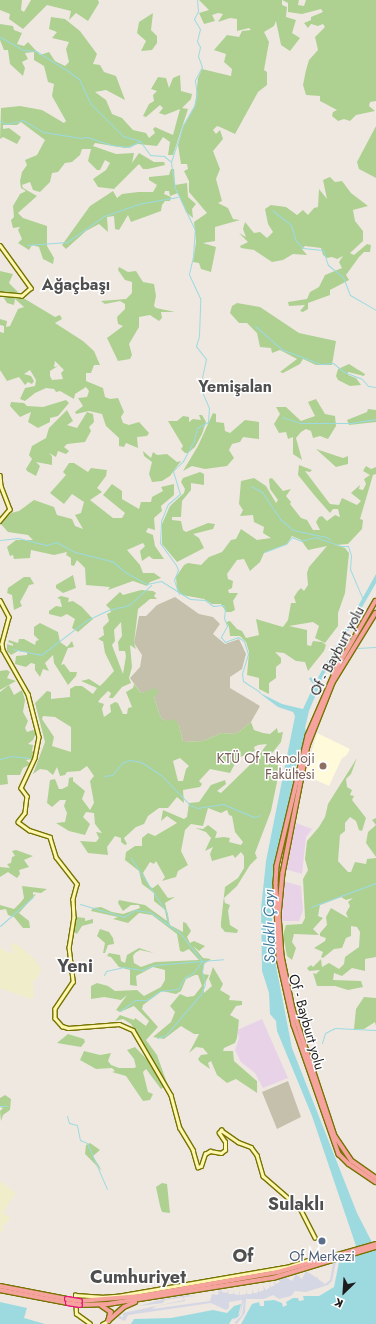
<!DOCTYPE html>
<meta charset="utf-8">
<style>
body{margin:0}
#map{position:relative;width:376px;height:1324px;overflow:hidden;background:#efe8e1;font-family:Jost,sans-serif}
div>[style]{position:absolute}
.industrial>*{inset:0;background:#e8d2e7}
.education>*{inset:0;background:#fffad9}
.construction>*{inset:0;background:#c4c0ac}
.farmland>*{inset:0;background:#efedca}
.forest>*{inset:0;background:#aed192}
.plaza>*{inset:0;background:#d5d7e4}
.water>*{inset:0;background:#9ddae0}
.stream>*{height:1px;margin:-0.5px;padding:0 0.5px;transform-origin:0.5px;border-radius:0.5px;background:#9ddae0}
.roads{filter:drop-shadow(1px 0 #767300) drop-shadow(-1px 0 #767300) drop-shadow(0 1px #767300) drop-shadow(0 -1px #767300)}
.secondary>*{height:2.5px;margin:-1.25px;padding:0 1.25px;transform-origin:1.25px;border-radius:1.25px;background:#fef7af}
.trunk>*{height:3.5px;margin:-1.75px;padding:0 1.75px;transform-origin:1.75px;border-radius:1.75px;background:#f6a29d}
.bridges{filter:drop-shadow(1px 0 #e5167a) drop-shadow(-1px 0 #e5167a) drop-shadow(0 1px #e5167a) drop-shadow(0 -1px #e5167a)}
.trunk-bridge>*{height:3.5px;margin:-1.75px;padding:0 1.75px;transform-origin:1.75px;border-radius:1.75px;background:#f6a29d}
.dots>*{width:11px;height:11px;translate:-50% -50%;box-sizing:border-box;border:2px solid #fff;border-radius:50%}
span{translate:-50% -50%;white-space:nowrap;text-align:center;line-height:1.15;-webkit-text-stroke:3px #fff;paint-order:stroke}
.street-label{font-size:14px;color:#1c1c1c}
.education-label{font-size:14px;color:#785e54}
.right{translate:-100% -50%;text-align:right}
.service-label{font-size:14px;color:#4e5e75}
.water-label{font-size:15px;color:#3b789b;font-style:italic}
.quarter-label{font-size:16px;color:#4f4f4f;font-weight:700}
.district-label{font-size:18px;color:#4f4f4f;font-weight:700}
.north{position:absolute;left:324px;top:1272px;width:40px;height:40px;-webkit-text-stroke:3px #fff;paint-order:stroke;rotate:205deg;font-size:11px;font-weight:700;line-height:16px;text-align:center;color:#1c1c1c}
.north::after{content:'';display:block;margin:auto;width:14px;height:18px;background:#1c1c1c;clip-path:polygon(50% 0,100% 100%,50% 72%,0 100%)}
</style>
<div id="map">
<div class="industrial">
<div style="clip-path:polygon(296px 823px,312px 829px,306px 837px,302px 874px,285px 869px)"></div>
<div style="clip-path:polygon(283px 881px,301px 886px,303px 910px,299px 921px,282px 921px)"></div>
<div style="clip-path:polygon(262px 1019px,288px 1078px,263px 1088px,255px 1073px,241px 1062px,235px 1050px,239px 1038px,237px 1030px)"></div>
</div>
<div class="education">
<div style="clip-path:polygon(317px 733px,350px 749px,346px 756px,342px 758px,329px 786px,305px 775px)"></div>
</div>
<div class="construction">
<div style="clip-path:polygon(175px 597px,199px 614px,213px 617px,220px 624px,213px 634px,225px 644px,239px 639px,246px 654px,242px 669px,230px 677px,230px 688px,260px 706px,251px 722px,236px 734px,222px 733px,203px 741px,183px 742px,179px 725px,162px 719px,159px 713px,154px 697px,156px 689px,141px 693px,130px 678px,140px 667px,142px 655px,134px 643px,139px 616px,146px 616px,157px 605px)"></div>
<div style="clip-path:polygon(288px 1081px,301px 1117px,277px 1129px,262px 1092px)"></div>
</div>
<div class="farmland">
<div style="clip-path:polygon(15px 943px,34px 958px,41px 969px,37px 979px,33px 981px,34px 997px,30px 999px,0 988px,0 947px,5px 951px,15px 954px,10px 945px)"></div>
<div style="clip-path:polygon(0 1181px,16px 1193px,3px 1213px,11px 1218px,2px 1227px,5px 1230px,3px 1232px,0 1230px)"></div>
</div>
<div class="forest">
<div style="clip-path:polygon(0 0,22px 0,21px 10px,24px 12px,31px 0,98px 0,99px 3px,88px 21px,76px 13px,69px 20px,71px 11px,47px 5px,23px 29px,9px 19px,10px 14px,0 10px)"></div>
<div style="clip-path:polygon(199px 0,282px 0,282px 5px,287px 7px,286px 17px,296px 20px,292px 33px,300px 38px,290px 51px,281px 45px,276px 21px,274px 26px,264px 32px,269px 42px,264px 70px,267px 72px,267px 85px,258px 92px,235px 134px,220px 127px,217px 126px,213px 130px,216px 134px,220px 130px,223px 139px,213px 151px,220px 169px,216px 179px,222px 201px,218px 203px,228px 208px,233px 219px,240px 220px,215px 227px,215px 241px,203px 243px,216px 247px,211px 272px,201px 269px,199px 263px,193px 262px,196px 242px,194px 222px,207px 213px,189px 192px,189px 181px,184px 171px,188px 169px,187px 164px,181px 164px,178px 145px,183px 127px,195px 106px,198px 78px,202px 69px,231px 76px,232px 69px,224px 62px,226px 54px,214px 50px,227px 35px,239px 37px,242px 31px,251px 30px,249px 28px,237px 31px,237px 19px,230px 18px,218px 22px,223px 14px,218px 13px,212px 15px,215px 21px,204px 24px,199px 13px,209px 10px)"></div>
<div style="clip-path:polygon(282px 0,299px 0,298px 5px,304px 6px,306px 0,376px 0,376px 101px,370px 102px,369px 106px,375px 111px,356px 115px,350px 121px,344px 119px,338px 121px,332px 116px,333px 112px,337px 110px,320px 101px,320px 96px,306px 95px,303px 85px,306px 70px,309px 60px,318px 50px,315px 37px,325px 27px,323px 24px,318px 26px,311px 24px,308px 28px,304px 23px,311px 20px,311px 17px,323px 12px,321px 9px,302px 14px,288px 12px,288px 3px)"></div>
<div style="clip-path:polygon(153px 13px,151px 30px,157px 36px,157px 43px,152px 50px,141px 51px,146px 41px,137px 33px,139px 22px)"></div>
<div style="clip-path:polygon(51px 17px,65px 19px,80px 31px,97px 54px,93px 64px,100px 65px,104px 72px,116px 76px,125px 100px,106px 90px,95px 92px,106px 100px,112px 114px,122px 118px,133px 130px,146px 133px,149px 138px,155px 133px,153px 129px,155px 127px,173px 135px,180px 109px,165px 115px,159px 113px,163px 108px,160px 105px,146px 117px,143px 116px,149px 104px,154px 101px,153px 95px,157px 91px,151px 89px,158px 77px,166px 78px,169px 88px,173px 78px,180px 75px,181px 91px,192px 94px,191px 99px,182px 108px,188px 109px,173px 155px,168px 155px,170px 142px,163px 137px,157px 146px,138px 144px,125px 148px,95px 143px,93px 146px,116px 154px,134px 153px,132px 163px,139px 153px,154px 162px,164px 162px,165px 165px,148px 169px,143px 169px,139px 164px,114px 189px,98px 187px,93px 179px,106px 170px,110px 163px,105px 160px,100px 170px,97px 170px,88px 161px,91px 149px,82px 149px,80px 155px,72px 162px,65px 163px,58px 172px,52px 173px,50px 182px,40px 192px,33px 190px,30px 182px,22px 185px,23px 188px,37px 196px,18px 213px,23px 218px,47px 226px,47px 246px,54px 258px,53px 264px,43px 259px,39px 247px,32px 245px,29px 250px,18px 243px,22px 239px,18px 230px,20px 227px,13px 228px,11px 220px,14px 217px,13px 206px,20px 194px,26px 191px,21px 188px,20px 181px,22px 172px,27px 165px,25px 160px,37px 155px,45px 140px,21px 122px,17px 125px,3px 125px,3px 129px,9px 128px,21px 137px,17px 144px,3px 137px,0 139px,1px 108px,20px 106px,42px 110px,64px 123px,66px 121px,52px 96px,54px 84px,48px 82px,44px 66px,34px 60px,34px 52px,25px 53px,28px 59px,22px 62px,25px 68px,23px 76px,10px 64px,8px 50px,4px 50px,0 40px,0 24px,13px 26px,14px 30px,22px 33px,17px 44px,24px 46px,28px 42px,40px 55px,49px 52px,55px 61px,65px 66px,69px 62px,66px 49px,69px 42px,52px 38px,57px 32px,49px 29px)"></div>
<div style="clip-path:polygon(376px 126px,376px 178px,359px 169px,357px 162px)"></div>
<div style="clip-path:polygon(171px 169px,174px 169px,175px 185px,187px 183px,188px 197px,196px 204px,192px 209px,193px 218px,186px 212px,178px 193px,170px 196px,169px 191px,165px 191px,164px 194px,171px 197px,170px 201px,165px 201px,162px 205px,161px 211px,131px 222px,128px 215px,119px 230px,115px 229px,114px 216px,107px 217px,108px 232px,99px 224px,86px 231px,66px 249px,62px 245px,90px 206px,113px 191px,117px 198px,122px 194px,138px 192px,153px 192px,157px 185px,149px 180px,149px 177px,169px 175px)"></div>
<div style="clip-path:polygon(330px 177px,335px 182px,342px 181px,351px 193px,368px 206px,353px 210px,355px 221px,363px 231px,363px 241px,350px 253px,354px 255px,367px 244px,371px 245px,370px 252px,364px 252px,359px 257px,346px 275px,349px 280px,330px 290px,330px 295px,308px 303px,308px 309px,303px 312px,300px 311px,305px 305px,289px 306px,288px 302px,307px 299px,310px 292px,319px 287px,325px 275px,342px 268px,339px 262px,343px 256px,337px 259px,332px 257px,327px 258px,323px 255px,321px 248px,305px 246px,302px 249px,307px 255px,293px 254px,283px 260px,272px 262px,254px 250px,241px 248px,240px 246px,248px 242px,239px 233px,246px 237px,243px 229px,245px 222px,254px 233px,260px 232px,267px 238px,273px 232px,268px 224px,265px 209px,271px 205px,286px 207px,297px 215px,303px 210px,308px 215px,314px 208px,318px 207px,319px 189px,327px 199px,323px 180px)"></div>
<div style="clip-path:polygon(119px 267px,128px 272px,136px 271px,143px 282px,154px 284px,156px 296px,154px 306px,156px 308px,175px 312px,161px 312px,162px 318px,159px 321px,150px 315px,139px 317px,139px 327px,129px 344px,132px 355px,130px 359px,118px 361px,107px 338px,123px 326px,118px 324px,117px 317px,125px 309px,125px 304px,120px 301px,105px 304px,101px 301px,126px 299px,132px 293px,132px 282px,125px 280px,118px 270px)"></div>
<div style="clip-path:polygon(0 271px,13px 274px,9px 283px,21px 295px,0 293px)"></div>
<div style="clip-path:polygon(evenodd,2px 295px,25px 299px,55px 317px,60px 315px,62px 319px,55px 323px,83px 341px,94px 351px,100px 365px,94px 365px,91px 373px,86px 373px,86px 381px,103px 388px,105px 397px,110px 399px,118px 398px,124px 412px,121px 417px,123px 423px,129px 425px,139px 422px,149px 433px,147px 436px,137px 437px,138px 448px,126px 443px,124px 447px,119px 446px,119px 438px,106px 426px,102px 414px,89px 411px,76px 414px,75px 412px,83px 406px,78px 398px,87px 397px,89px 391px,86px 387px,75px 394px,74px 399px,60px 391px,56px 392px,54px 389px,46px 388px,35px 393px,25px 401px,20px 399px,25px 388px,35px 386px,36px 380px,30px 370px,24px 374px,31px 376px,34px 381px,32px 384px,28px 382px,25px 385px,19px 377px,7px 381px,0 370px,0 332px,4px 333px,4px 326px,0 325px,0 319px,7px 321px,6px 327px,10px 326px,18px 309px,24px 307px,15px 299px,14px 305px,7px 303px,2px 295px,55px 361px,64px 370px,61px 373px,63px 379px,52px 380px,50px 376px,50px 371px,58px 366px,54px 367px,55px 361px)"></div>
<div style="clip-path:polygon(237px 303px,260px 307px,299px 333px,336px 341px,332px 365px,316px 365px,303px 359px,300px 364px,283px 373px,280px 372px,297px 359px,280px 350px,272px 353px,271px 348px,260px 347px,257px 333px,247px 323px,239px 323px,230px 313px,232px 306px)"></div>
<div style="clip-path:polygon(349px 364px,365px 374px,364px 376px,348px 372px,348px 375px,356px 378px,361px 385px,350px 386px,338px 380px,336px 376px,338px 369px)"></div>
<div style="clip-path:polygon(316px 399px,325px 414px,335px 416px,336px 426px,328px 439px,320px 436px,313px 438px,311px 431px,306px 429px,301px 432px,296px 438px,302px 460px,293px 454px,293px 437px,288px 439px,286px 432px,279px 433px,274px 424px,280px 414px,276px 407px,286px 407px,301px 421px,315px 416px,308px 402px)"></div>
<div style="clip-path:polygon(66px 400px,69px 403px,58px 416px,50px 418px,50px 422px,38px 428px,28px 422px,31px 412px,20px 417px,10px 406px,11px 402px,24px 403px,27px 406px,43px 407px)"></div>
<div style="clip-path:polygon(368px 409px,376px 410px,376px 422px,349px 425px,347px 420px,367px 412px)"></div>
<div style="clip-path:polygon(67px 410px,73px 421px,67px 425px,77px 428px,87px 412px,93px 414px,94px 422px,89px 427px,91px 431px,85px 442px,67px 444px,64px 447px,69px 451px,66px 454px,58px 451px,56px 457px,49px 453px,52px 456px,52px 465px,36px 462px,40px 466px,36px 476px,27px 471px,26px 469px,32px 459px,29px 455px,32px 446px,46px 438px,49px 428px)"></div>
<div style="clip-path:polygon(213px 413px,216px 414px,216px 422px,224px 423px,225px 431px,230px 433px,245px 420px,259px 422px,259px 439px,243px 437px,240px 442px,232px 444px,229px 450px,234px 458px,227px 466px,205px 469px,192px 466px,183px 471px,198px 446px)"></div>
<div style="clip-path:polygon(199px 415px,202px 415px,206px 422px,202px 434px,195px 447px,188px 453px,185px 453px,181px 449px,183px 446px,168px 421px,177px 421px,183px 416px,189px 417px,189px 422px,193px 419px,201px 420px)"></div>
<div style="clip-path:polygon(316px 449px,343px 458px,348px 456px,348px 464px,336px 467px)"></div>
<div style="clip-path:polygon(143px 451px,151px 458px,153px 452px,157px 455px,167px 454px,177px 462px,181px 461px,170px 476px,162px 481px,152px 482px,149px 474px,152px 462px,144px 456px)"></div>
<div style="clip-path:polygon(69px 463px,74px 463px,88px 472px,91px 468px,107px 470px,106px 476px,97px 488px,102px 492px,90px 500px,113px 518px,122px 518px,125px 513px,103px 495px,112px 484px,122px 491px,122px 499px,139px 509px,141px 502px,151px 502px,152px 497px,163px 491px,161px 487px,174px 484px,174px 495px,161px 506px,162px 511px,154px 518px,155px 530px,148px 528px,146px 532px,153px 535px,155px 546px,164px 559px,153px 559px,149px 556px,142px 561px,140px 551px,145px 546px,143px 543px,127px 550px,140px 565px,143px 573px,154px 573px,161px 578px,150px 582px,147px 586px,133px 581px,108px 590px,110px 587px,86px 585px,85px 568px,77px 560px,74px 566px,71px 565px,71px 558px,66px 555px,67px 552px,54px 555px,31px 550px,30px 558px,14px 559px,13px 555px,10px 556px,7px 547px,16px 540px,33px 540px,28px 535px,8px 532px,0 523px,11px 513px,19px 511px,34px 500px,54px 507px,57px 515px,72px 519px,75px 526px,83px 529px,75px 515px,81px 513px,84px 502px,72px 494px,64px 504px,50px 493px,66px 475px,63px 472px)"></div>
<div style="clip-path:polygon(299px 465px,312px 470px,310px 472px,305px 471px,330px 504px,339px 505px,342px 498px,357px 505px,361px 501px,351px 493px,360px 485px,359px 489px,363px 490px,366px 484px,364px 479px,370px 475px,363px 471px,366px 466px,371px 469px,376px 467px,376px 474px,373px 475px,360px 519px,363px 520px,362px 529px,348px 544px,336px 545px,345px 548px,349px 553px,345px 593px,338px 613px,338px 626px,325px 643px,315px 638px,319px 626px,313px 622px,289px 626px,307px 630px,307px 645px,311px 646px,313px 641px,322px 642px,326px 645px,324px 651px,308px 671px,305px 662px,296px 661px,284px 653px,275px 652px,281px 658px,281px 663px,276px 667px,276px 678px,269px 683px,269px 694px,259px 689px,259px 678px,247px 675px,249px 652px,246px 642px,240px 636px,230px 636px,229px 627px,226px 622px,230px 621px,237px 629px,242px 631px,246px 638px,259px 635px,256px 619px,283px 627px,288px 620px,291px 603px,296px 603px,294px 597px,298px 591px,301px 588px,304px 591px,308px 585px,307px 573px,309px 567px,327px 546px,308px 550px,301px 540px,292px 536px,287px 544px,264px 553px,260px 562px,250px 571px,244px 559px,237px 560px,227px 574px,228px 579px,233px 581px,232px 588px,228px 590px,229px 593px,238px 593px,233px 601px,235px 610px,231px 612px,226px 612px,221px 604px,212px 604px,204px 599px,182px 595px,177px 590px,176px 577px,184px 565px,188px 563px,201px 565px,209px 557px,222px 552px,231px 540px,236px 539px,241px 529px,257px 540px,271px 538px,263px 533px,264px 527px,254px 522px,253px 515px,240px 516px,243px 510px,239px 504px,241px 481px,254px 478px,266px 486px,276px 503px,278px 500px,270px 489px,269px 479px,272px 478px,283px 491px,291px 489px,286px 496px,291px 502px,290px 504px,301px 518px,307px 520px,313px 530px,320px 530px,316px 522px,319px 517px,322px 516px,327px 521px,335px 515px,340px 517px,338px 509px,333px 509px,330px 513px,315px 496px,298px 475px)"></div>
<div style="clip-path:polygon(200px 472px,204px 474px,204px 485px,191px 483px,191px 490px,182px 501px,181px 517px,172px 517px,172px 520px,181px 521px,183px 530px,186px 532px,208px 523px,215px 524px,213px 529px,193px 534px,199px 538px,204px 548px,177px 562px,162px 544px,162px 524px,170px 506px,184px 493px,185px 489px,181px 482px,183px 478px)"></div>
<div style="clip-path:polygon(73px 575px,76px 588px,63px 593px,56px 588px,56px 585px)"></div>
<div style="clip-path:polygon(24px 577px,30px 577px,34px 584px,29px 585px,26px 591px,20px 602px,22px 606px,14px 610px,12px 595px,7px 593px,8px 588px)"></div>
<div style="clip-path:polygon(evenodd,141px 590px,153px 591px,156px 593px,154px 596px,157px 599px,150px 599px,138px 609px,134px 643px,136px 649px,130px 645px,132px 667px,129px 678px,131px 683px,122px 687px,113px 698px,109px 698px,111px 693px,108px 691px,100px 699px,98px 702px,104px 704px,102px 709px,104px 717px,111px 712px,110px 705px,115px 702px,118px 703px,123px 714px,127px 714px,128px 708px,132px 707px,126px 692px,133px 688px,134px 684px,141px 693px,156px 688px,158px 693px,154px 697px,159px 713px,162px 719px,169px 721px,174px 719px,179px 725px,183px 742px,203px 741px,222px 733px,236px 734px,251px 722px,254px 730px,263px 733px,270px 734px,277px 728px,278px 733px,283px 732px,281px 742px,269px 757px,269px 762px,278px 765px,277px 782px,271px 811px,255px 853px,257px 858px,250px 865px,237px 886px,224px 898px,225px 903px,230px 905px,228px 911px,230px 925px,238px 930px,237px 933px,225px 932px,221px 927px,221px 922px,225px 887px,238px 878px,244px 868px,244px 856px,241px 852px,235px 858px,233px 855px,212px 861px,210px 854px,213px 847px,205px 851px,211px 838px,206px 832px,195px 828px,203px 829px,208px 825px,217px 832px,215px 838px,224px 837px,230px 838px,229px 842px,241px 845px,243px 842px,235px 832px,232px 816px,229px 815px,227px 810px,221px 813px,208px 808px,203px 826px,191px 824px,185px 830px,181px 851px,188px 865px,178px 871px,176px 877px,162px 881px,165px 877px,156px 861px,154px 864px,150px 862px,143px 873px,150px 887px,153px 888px,158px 884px,168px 898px,175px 897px,165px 903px,170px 925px,183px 932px,183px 922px,186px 923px,191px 931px,187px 937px,190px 943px,194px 941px,205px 946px,199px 951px,193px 946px,203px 958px,211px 959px,204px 964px,203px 971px,203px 974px,209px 975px,204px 985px,204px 993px,212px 986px,209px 979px,213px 967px,223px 984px,220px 990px,230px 996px,229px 1000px,242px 1001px,242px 1005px,236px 1006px,230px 1015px,239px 1020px,237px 1038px,235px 1043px,224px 1048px,223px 1051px,233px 1051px,234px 1061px,257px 1081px,257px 1093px,236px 1079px,227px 1083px,217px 1075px,211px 1061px,208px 1063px,210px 1069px,200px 1062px,198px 1059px,201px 1055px,208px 1054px,203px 1048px,196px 1047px,189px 1053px,199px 1034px,194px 1034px,181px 1026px,164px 1039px,153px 1037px,171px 1022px,175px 1012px,170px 1006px,180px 994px,187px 997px,194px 996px,202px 986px,198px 975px,195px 975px,186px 979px,181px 991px,176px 994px,162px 991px,143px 1005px,142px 1009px,158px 1027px,146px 1040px,157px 1055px,168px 1086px,131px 1024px,123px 1019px,115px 1021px,120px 1015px,134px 1020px,135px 1018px,146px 1026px,149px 1021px,134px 1006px,120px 1012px,116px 1010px,127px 995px,121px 1000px,104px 997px,91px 999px,91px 986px,97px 983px,108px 986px,115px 991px,137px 990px,144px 996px,161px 987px,165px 980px,165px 970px,153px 967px,136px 976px,137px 986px,130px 985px,130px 970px,119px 967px,111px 957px,107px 956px,109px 953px,120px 955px,121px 961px,125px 963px,127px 955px,139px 948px,154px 953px,140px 950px,135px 953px,133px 956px,134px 963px,141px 967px,155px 962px,199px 960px,189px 949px,183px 952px,180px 951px,177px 934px,152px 915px,139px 913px,128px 923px,113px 919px,118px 917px,91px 911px,93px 908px,101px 907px,112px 912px,123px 914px,140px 908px,139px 905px,131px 905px,123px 911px,118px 903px,119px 900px,145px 905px,167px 921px,165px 910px,154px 901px,154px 893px,142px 884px,139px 871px,125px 860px,126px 852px,135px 846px,142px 846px,142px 838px,148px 833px,155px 836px,177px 823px,167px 816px,161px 821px,163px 810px,184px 819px,187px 817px,189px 803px,199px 802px,211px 785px,225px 780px,226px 784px,217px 791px,221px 793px,256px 759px,267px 744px,258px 745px,254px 747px,255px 751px,238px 758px,230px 773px,210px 769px,199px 781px,202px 784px,200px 787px,183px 790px,184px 803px,177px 797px,168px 808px,159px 808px,148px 816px,144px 824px,136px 827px,124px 838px,127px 844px,125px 845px,121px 842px,121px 838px,115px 836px,107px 847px,108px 855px,88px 853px,80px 841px,96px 842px,99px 838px,96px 832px,102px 833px,95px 824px,94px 813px,86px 812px,83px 817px,90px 824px,85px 835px,69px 831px,56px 823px,65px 822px,67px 813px,64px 806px,66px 800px,60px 800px,52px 807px,47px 803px,50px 780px,55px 779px,59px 789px,62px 789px,68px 786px,69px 778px,73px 777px,73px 781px,85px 791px,82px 799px,90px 810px,94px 803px,90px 781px,94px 776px,87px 766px,80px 771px,67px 772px,65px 775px,60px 776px,57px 767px,53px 775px,47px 770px,40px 769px,33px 774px,45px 742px,35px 703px,47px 691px,51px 692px,51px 699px,70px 697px,70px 689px,75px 686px,82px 686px,93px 694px,97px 688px,81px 681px,89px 679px,100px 686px,105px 681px,114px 671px,105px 653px,103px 641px,98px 639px,104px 635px,103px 627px,109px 621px,107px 614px,111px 612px,110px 609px,106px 605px,120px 592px,123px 595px,141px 590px,121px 622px,122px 636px,118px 642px,119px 651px,125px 651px,126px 656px,123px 674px,112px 645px,115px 641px,114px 630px,121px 622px,141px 590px,43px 716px,55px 717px,71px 727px,71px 752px,52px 746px,54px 737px,42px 719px,43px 716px,141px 590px,180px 758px,189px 766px,186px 769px,183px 781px,178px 781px,173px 761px,180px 758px)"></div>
<div style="clip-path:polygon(61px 596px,69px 598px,68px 602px,73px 601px,82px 607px,93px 619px,78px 632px,72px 628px,75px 619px,67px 614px,61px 617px,49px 614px,49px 611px,56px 606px,62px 607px,60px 599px,57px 598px)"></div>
<div style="clip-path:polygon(40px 623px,58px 632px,60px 642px,67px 647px,72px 641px,74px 647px,68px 648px,61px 665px,64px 664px,70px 672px,77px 672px,76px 676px,68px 685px,54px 663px,53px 655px,45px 663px,49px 671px,43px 669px,40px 677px,35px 670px,35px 664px,31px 663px,26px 667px,15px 664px,16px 656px,27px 655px,27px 652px,18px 651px,11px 655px,7px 651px,7px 644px,13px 646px,13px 644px,8px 642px,9px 640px,18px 643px,19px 639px,24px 639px,35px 645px,36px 641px,39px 640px,34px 635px,34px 627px)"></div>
<div style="clip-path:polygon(7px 670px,10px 672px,7px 678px,16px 681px,0 690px,0 671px)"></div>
<div style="clip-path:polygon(9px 685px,14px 695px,22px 690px,25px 700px,23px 712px,28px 721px,25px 728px,27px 732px,33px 730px,36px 733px,33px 740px,28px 744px,33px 745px,32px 751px,35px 754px,33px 759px,26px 760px,31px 764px,23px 768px,20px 775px,7px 775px,8px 784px,0 785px,0 692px)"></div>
<div style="clip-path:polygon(357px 758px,351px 774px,346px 779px,347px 787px,352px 790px,350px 795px,354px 796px,352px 800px,366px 818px,362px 831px,359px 830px,356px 821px,350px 817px,345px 823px,345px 831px,340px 835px,338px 861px,348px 872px,351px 872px,355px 862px,366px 864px,367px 859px,376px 858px,376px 957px,365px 959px,365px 971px,352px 968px,342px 976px,334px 973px,333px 980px,361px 981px,363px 987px,348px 990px,335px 986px,317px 986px,313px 973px,316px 974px,320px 970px,309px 971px,307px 968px,311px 965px,313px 967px,321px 959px,322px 967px,329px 963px,339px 969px,344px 964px,345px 957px,359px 947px,360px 932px,357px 927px,351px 926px,351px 936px,346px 938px,342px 948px,334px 949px,323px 958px,321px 957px,323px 952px,314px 948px,325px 941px,326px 938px,320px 936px,320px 933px,327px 925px,326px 917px,331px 908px,348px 918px,346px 913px,350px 906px,348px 902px,353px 898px,346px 900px,341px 897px,320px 905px,318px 916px,323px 918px,313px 929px,319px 935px,294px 934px,292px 942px,296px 948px,292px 960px,287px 956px,283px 935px,286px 925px,302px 924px,305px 918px,303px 879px,308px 870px,305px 859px,307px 841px,319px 827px,325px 817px,328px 804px)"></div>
<div style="clip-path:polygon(376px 818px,376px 857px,366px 843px,368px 832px,376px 825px,372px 820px)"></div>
<div style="clip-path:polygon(16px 850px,33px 856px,24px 860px,29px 867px,19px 870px,20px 874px,17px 878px,8px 872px,0 877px,0 867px,10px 868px,7px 864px,11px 863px,12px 857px,15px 856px,12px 851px)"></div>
<div style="clip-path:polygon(22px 886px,47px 889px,41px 893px,33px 892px,33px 895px,36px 894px,19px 913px,29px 921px,30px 928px,23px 928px,14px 917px,8px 915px,6px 909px,0 910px,0 905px,14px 909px,21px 902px,24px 898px)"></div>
<div style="clip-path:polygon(76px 917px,85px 918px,85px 921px,93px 919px,93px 923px,82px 926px,77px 934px,74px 932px)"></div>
<div style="clip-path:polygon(100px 929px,109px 932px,113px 938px,114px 944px,108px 945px,105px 953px,103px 953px,105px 943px,97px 936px)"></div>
<div style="clip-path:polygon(364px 997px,376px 998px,376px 1026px,375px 1022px,364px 1029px,354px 1029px,356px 1009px)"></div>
<div style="clip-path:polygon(68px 1034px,84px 1039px,85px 1042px,81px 1047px,57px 1043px)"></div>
<div style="clip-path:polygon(135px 1047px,155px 1068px,165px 1086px,161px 1089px,146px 1069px,143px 1072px,148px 1092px,153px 1094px,150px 1100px,143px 1101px,126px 1076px,112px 1072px,115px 1071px,112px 1068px,96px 1069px,80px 1060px,84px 1051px,100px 1055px,111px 1053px,108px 1061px,111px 1065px,119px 1068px,134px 1068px,136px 1067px,134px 1059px,127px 1050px)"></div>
<div style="clip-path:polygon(5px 1095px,11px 1099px,10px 1110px,3px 1115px,1px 1121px,0 1111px,3px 1108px,0 1107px,0 1098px)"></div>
<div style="clip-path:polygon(90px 1143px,100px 1150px,93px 1156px,102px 1171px,85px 1154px,86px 1145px)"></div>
<div style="clip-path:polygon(162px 1183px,167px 1184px,170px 1213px,162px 1212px,160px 1206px,156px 1187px)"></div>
</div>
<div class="plaza">
<div style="clip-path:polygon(336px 1262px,332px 1281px,328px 1285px,306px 1292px,295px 1291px,291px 1296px,279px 1299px,273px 1295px,264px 1299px,246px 1299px,245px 1313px,237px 1324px,234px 1323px,242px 1315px,244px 1300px,240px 1315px,237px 1318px,232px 1321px,240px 1313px,242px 1300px,229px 1302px,229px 1308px,226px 1310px,211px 1303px,128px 1315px,125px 1321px,118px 1318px,122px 1311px,120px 1316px,123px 1318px,123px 1313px,184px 1300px,183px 1297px,165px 1300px,163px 1303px,138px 1306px,164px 1299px,187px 1295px,195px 1296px,184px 1297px,185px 1301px,156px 1306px,152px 1309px,210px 1301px,212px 1294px,218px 1295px,219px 1289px,220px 1292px,222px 1288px,222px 1292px,227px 1293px,229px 1289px,228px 1294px,233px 1294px,233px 1290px,234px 1294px,239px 1295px,239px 1290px,240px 1295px,246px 1294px,246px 1290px,247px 1294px,252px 1294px,252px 1289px,253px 1293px,256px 1293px,258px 1292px,258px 1287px,259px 1292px,264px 1290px,263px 1286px,266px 1290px,270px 1287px,269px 1283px,271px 1287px,275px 1285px,272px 1280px,276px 1284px,280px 1282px,277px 1279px,286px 1277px,292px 1281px,296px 1274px,302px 1279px,306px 1271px,317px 1278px,318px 1276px,318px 1279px,325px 1284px,330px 1280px,333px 1263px)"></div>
</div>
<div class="water">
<div style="clip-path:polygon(376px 574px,376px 583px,327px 668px,309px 711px,305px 728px,307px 734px,297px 761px,270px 898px,276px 966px,292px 1048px,357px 1213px,376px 1250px,376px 1324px,241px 1324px,252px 1304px,259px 1302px,260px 1306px,264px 1306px,264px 1301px,274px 1300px,282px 1303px,283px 1307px,287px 1305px,286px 1302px,293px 1298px,298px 1298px,299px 1301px,304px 1300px,303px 1296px,319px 1296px,334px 1287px,339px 1262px,355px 1256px,356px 1246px,312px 1116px,277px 1031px,276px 1021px,270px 1014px,269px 993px,262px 971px,261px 909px,266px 861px,295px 716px,293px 712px,278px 707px,258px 692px,282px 704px,303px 709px,314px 685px,309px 679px,311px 677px,315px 683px)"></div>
<div style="clip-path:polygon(0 1302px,27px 1308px,24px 1318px,45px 1324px,0 1324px)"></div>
<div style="clip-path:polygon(241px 1304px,238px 1317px,232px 1319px,229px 1324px,131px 1324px,134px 1319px,171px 1318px,213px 1310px,227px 1313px,234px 1306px)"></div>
</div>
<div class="stream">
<div style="left:0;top:37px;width:26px;rotate:29deg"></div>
<div style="left:23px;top:50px;width:13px;rotate:4deg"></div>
<div style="left:36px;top:51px;width:39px;rotate:32deg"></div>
<div style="left:69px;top:72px;width:12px;rotate:35deg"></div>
<div style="left:79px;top:79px;width:26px;rotate:65deg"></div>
<div style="left:90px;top:103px;width:47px;rotate:45deg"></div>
<div style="left:123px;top:136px;width:18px;rotate:16deg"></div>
<div style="left:140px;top:141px;width:17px;rotate:54deg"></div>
<div style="left:150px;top:155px;width:14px;rotate:4deg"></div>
<div style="left:164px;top:156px;width:8px;rotate:40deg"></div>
<div style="left:0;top:121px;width:8px;rotate:23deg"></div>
<div style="left:7px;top:124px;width:16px;rotate:-14deg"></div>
<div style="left:23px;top:120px;width:23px;rotate:31deg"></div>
<div style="left:43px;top:132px;width:37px;rotate:9deg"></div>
<div style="left:80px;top:138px;width:7px;rotate:-8deg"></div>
<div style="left:87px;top:137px;width:25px;rotate:18deg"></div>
<div style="left:111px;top:145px;width:18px;rotate:6deg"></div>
<div style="left:129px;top:147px;width:13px;rotate:-29deg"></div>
<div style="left:273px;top:211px;width:23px;rotate:38deg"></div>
<div style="left:291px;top:225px;width:17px;rotate:73deg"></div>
<div style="left:296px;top:241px;width:10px;rotate:45deg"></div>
<div style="left:303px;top:248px;width:20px;rotate:6deg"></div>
<div style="left:323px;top:250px;width:16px;rotate:72deg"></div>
<div style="left:328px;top:265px;width:19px;rotate:39deg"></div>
<div style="left:343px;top:277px;width:19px;rotate:69deg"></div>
<div style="left:350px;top:295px;width:30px;rotate:30deg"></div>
<div style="left:27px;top:245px;width:40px;rotate:-4.3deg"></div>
<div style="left:67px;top:242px;width:45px;rotate:-35.1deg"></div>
<div style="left:104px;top:216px;width:36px;rotate:-19deg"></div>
<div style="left:138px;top:204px;width:40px;rotate:-10deg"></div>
<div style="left:255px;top:326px;width:35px;rotate:41deg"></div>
<div style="left:281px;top:349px;width:42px;rotate:21deg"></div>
<div style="left:320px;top:364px;width:13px;rotate:-4deg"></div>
<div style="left:333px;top:363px;width:14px;rotate:39deg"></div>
<div style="left:344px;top:372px;width:19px;rotate:21deg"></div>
<div style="left:362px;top:379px;width:9px;rotate:49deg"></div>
<div style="left:368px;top:386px;width:8px;rotate:7deg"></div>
<div style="left:282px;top:417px;width:19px;rotate:18deg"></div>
<div style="left:300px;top:423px;width:51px"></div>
<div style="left:351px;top:423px;width:25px;rotate:-9deg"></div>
<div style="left:251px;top:486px;width:13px;rotate:29deg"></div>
<div style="left:262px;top:492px;width:32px;rotate:56deg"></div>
<div style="left:280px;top:519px;width:17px;rotate:40deg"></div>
<div style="left:293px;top:530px;width:35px;rotate:12deg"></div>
<div style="left:327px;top:537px;width:4px;rotate:45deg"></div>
<div style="left:0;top:540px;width:18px;rotate:-6deg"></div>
<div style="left:18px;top:538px;width:30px;rotate:14deg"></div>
<div style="left:47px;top:545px;width:9px;rotate:-18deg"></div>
<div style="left:56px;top:542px;width:21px;rotate:28deg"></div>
<div style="left:75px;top:552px;width:38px;rotate:14deg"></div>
<div style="left:112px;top:561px;width:17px;rotate:40deg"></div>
<div style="left:125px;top:572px;width:25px;rotate:29deg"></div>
<div style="left:147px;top:584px;width:14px;rotate:-12deg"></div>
<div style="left:161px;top:581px;width:34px;rotate:32deg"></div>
<div style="left:190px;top:599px;width:15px;rotate:4deg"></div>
<div style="left:205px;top:600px;width:10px;rotate:37deg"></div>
<div style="left:213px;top:606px;width:10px;rotate:-6deg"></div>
<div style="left:223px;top:605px;width:4px;rotate:63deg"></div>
<div style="left:225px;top:609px;width:9px;rotate:96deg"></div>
<div style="left:224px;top:618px;width:9px;rotate:69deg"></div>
<div style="left:227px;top:626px;width:13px;rotate:119deg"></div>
<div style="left:221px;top:637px;width:6px;rotate:51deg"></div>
<div style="left:225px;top:642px;width:14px;rotate:-21deg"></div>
<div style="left:238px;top:637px;width:7px;rotate:34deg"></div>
<div style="left:244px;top:641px;width:14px;rotate:73deg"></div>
<div style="left:248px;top:654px;width:21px;rotate:107deg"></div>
<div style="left:242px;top:674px;width:7px;rotate:82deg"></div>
<div style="left:243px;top:681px;width:20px;rotate:33deg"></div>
<div style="left:264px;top:552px;width:23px;rotate:-20deg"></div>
<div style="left:286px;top:544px;width:9px;rotate:-49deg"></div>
<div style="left:292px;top:537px;width:10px;rotate:24deg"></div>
<div style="left:301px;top:541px;width:15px;rotate:-16deg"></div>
<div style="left:315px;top:537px;width:28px;rotate:19deg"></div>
<div style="left:341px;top:546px;width:7px"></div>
<div style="left:348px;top:546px;width:9px;rotate:72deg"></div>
<div style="left:351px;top:555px;width:14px;rotate:94deg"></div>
<div style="left:350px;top:569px;width:33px;rotate:67deg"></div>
<div style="left:179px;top:594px;width:15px;rotate:-110deg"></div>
<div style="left:174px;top:580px;width:11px;rotate:-68deg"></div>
<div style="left:178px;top:570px;width:5px;rotate:-112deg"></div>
<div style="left:176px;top:565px;width:27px;rotate:-126deg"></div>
<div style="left:160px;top:543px;width:22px;rotate:-87deg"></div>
<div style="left:161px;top:521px;width:18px;rotate:-68deg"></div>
<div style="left:168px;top:504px;width:16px;rotate:-40deg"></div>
<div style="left:180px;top:494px;width:24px;rotate:-107deg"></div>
<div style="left:173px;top:471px;width:14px;rotate:-45deg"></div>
<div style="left:183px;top:461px;width:24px;rotate:-62deg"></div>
<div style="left:194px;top:440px;width:12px;rotate:-76deg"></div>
<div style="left:197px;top:428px;width:13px;rotate:-29deg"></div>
<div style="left:208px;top:422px;width:14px;rotate:-86deg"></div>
<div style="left:209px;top:408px;width:23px;rotate:-113deg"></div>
<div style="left:200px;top:387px;width:29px;rotate:-78deg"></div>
<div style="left:206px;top:359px;width:16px;rotate:-128deg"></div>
<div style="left:196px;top:346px;width:10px;rotate:-73deg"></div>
<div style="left:199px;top:336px;width:38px;rotate:-88deg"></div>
<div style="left:200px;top:298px;width:26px;rotate:-115deg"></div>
<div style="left:189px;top:274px;width:18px;rotate:-77deg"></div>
<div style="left:193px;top:256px;width:26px;rotate:-86deg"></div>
<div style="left:195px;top:230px;width:47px;rotate:-115.5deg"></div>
<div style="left:175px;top:188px;width:26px;rotate:-99deg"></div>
<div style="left:171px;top:162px;width:39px;rotate:-72deg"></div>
<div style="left:183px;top:125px;width:22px;rotate:-60deg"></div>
<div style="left:194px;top:106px;width:11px;rotate:-75deg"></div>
<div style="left:197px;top:95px;width:15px;rotate:-98deg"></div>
<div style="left:195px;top:80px;width:15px;rotate:-62deg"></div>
<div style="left:202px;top:67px;width:12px;rotate:-110deg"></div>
<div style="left:198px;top:56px;width:9px;rotate:-77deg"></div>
<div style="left:200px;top:47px;width:7px;rotate:-117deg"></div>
<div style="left:197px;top:41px;width:12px;rotate:-76deg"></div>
<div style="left:200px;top:29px;width:12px;rotate:-121deg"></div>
<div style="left:194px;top:19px;width:9px;rotate:-63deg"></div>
<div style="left:198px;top:11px;width:11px;rotate:-95deg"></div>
<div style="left:357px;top:648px;width:19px;rotate:-3deg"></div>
<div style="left:13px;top:649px;width:29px;rotate:12deg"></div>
<div style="left:41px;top:655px;width:58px;rotate:-37.3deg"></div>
<div style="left:87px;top:620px;width:23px;rotate:-25deg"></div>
<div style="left:108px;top:610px;width:22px;rotate:-13deg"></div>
<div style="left:129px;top:605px;width:30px;rotate:-42deg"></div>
<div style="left:0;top:759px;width:11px;rotate:-15deg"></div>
<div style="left:11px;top:756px;width:18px;rotate:6deg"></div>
<div style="left:104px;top:776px;width:8px;rotate:-7deg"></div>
<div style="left:112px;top:775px;width:16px;rotate:-50deg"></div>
<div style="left:122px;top:763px;width:9px;rotate:-21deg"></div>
<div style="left:130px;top:760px;width:11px;rotate:10deg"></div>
<div style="left:141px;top:762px;width:24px;rotate:33deg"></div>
<div style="left:161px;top:775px;width:42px;rotate:46deg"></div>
<div style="left:190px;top:805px;width:8px;rotate:23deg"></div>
<div style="left:197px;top:808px;width:26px;rotate:-9deg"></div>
<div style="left:223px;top:804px;width:34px;rotate:23deg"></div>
<div style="left:254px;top:817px;width:6px;rotate:-18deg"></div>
<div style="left:131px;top:858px;width:66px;rotate:56.8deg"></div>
<div style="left:167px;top:913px;width:12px;rotate:85deg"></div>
<div style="left:80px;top:904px;width:46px;rotate:16.5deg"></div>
<div style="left:124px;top:917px;width:13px;rotate:-32deg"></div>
<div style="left:135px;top:910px;width:15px;rotate:8deg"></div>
<div style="left:150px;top:912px;width:37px;rotate:35deg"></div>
<div style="left:180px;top:933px;width:36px;rotate:52deg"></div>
<div style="left:202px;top:961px;width:21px;rotate:-5deg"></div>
<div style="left:311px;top:907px;width:69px;rotate:-20.3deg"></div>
<div style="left:0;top:926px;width:44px;rotate:-41.3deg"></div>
<div style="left:104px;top:975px;width:4px;rotate:-63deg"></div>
<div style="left:106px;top:971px;width:17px;rotate:-13deg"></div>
<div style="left:123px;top:967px;width:19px;rotate:9deg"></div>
<div style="left:142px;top:970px;width:13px;rotate:-23deg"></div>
<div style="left:154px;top:965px;width:48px;rotate:-4.8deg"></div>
<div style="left:120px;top:1011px;width:19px;rotate:-36deg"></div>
<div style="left:135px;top:1000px;width:12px"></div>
<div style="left:147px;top:1000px;width:16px;rotate:-35deg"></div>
<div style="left:160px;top:991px;width:18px;rotate:-6deg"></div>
<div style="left:178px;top:989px;width:13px;rotate:-61deg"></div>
<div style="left:184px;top:978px;width:10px;rotate:-29deg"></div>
<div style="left:193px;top:973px;width:15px;rotate:-53deg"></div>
<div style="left:157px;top:1038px;width:9px;rotate:-18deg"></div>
<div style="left:166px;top:1035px;width:54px;rotate:-49.5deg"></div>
<div style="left:201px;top:994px;width:11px;rotate:-68deg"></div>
<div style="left:205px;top:984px;width:13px;rotate:-103deg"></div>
<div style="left:202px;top:971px;width:10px;rotate:-79deg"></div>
<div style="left:322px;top:1043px;width:10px;rotate:-73deg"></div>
<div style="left:325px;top:1033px;width:11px;rotate:-27deg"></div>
<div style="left:335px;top:1028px;width:41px;rotate:2.8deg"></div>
<div style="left:0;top:1106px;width:7px"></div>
<div style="left:67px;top:1116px;width:7px;rotate:74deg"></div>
<div style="left:69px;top:1123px;width:8px;rotate:14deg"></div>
<div style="left:77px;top:1125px;width:15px;rotate:79deg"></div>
<div style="left:80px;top:1140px;width:8px;rotate:23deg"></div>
<div style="left:87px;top:1143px;width:50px;rotate:66.5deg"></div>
</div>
<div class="roads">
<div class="secondary">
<div style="left:0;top:245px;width:53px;rotate:54.2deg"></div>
<div style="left:31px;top:288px;width:12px;rotate:138deg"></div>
<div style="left:22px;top:296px;width:22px;rotate:-175deg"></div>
<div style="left:0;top:475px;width:11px;rotate:85deg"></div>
<div style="left:1px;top:486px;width:25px;rotate:69deg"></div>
<div style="left:10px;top:509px;width:16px;rotate:130deg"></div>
<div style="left:0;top:600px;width:19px;rotate:62deg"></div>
<div style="left:9px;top:617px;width:28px;rotate:105deg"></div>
<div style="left:2px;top:644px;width:6px;rotate:81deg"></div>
<div style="left:3px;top:650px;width:51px;rotate:60.4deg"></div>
<div style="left:28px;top:694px;width:44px;rotate:75.7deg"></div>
<div style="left:39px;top:737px;width:21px;rotate:101deg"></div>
<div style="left:35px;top:758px;width:33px;rotate:115deg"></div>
<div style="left:21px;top:788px;width:10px;rotate:53deg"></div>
<div style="left:27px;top:796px;width:17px;rotate:97deg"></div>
<div style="left:25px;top:813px;width:11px;rotate:128deg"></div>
<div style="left:18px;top:822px;width:14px;rotate:36deg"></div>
<div style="left:29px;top:830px;width:22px;rotate:18deg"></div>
<div style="left:50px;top:837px;width:21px;rotate:73deg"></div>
<div style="left:56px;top:857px;width:34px;rotate:52deg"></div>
<div style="left:77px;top:884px;width:16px;rotate:105deg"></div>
<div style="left:73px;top:899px;width:18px;rotate:87deg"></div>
<div style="left:74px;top:917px;width:30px;rotate:99deg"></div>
<div style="left:69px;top:947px;width:35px;rotate:83deg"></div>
<div style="left:73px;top:982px;width:32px;rotate:124deg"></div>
<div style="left:55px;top:1009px;width:9px;rotate:90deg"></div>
<div style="left:55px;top:1018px;width:11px;rotate:49deg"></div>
<div style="left:62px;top:1026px;width:6px;rotate:18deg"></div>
<div style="left:68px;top:1028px;width:51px;rotate:-4.5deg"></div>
<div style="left:119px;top:1024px;width:15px;rotate:23deg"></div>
<div style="left:133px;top:1030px;width:75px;rotate:59.7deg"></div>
<div style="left:171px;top:1095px;width:34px;rotate:75deg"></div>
<div style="left:180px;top:1128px;width:26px;rotate:59deg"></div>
<div style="left:193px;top:1150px;width:18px;rotate:74deg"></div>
<div style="left:198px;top:1167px;width:3px;rotate:-18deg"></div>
<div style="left:201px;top:1166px;width:13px;rotate:-72deg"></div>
<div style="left:205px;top:1154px;width:6px;rotate:-31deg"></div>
<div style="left:210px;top:1151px;width:11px;rotate:10deg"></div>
<div style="left:221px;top:1153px;width:5px;rotate:-37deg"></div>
<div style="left:225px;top:1150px;width:8px;rotate:-90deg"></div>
<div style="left:225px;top:1142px;width:11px;rotate:-124deg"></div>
<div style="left:219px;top:1133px;width:4px;rotate:-56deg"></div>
<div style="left:221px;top:1130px;width:21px;rotate:35deg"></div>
<div style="left:238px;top:1142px;width:14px;rotate:21deg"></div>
<div style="left:251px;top:1147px;width:10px;rotate:53deg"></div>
<div style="left:257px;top:1155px;width:22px;rotate:74deg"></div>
<div style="left:263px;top:1176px;width:49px;rotate:40.9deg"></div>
<div style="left:300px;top:1208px;width:33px;rotate:63deg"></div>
<div style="left:90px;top:1324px;width:17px;rotate:-144deg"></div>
<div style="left:76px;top:1314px;width:19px;rotate:-93deg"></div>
<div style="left:75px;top:1295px;width:26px;rotate:4deg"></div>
<div style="left:101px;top:1297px;width:16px;rotate:-4deg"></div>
<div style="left:117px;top:1296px;width:176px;rotate:-9.8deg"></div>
<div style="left:290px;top:1266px;width:26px;rotate:-18deg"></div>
<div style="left:315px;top:1258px;width:6px;rotate:18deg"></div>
<div style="left:102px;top:1324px;width:7px;rotate:-27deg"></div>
</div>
<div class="trunk">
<div style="left:376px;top:601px;width:76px;rotate:119.9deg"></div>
<div style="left:338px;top:667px;width:75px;rotate:113.5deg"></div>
<div style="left:308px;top:736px;width:134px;rotate:103.4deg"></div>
<div style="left:277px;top:866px;width:17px;rotate:93deg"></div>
<div style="left:276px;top:883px;width:75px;rotate:87.7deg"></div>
<div style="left:279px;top:958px;width:69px;rotate:77.4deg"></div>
<div style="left:294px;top:1025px;width:137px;rotate:70.8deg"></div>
<div style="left:339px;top:1154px;width:14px;rotate:45deg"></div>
<div style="left:349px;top:1164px;width:32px;rotate:34deg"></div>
<div style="left:376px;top:613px;width:82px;rotate:121.6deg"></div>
<div style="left:333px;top:683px;width:68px;rotate:111.6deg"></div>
<div style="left:308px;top:746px;width:129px;rotate:101.1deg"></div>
<div style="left:283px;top:873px;width:42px;rotate:95.4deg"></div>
<div style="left:279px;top:915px;width:41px;rotate:85.8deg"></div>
<div style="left:282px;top:956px;width:54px;rotate:78.3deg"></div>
<div style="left:293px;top:1009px;width:134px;rotate:71.7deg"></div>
<div style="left:335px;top:1136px;width:30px;rotate:56deg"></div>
<div style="left:352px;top:1161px;width:29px;rotate:35deg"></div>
<div style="left:0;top:1286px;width:68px;rotate:11deg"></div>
<div style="left:0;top:1290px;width:69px;rotate:10.8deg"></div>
<div style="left:80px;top:1301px;width:61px;rotate:-4.7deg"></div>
<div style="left:141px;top:1296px;width:139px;rotate:-9.9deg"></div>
<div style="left:278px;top:1272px;width:102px;rotate:-15.9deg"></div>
<div style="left:80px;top:1305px;width:28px;rotate:-2deg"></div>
<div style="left:108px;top:1304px;width:167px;rotate:-9deg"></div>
<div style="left:273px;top:1278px;width:108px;rotate:-16.8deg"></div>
<div style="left:102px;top:1306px;width:11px;rotate:34deg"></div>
<div style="left:111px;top:1312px;width:8px;rotate:104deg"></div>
<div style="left:108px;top:1321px;width:21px;rotate:-41deg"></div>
<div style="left:124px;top:1307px;width:12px;rotate:-24deg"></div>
</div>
</div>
<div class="bridges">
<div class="trunk-bridge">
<div style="left:67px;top:1299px;width:13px;rotate:9deg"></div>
<div style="left:68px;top:1303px;width:12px;rotate:9deg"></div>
</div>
</div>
<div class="dots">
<div style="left:323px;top:766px;background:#8d6e63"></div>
<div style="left:322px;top:1241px;background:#5c6f8a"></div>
</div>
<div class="street-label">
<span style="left:337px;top:651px;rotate:-62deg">Of - Bayburt yolu</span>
<span style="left:307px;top:1022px;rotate:74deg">Of - Bayburt yolu</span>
</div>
<div class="education-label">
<span class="right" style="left:315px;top:766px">KTÜ Of Teknoloji<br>Fakültesi</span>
</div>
<div class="service-label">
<span style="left:322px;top:1256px">Of Merkezi</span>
</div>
<div class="water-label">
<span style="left:270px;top:926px;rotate:-91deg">Solaklı Çayı</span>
</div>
<div class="quarter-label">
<span style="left:76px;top:285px">Ağaçbaşı</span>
<span style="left:235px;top:387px">Yemişalan</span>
</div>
<div class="district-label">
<span style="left:75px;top:966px">Yeni</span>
<span style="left:296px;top:1204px">Sulaklı</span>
<span style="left:243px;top:1256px">Of</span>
<span style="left:138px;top:1277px">Cumhuriyet</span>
</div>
<div class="north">K</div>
</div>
